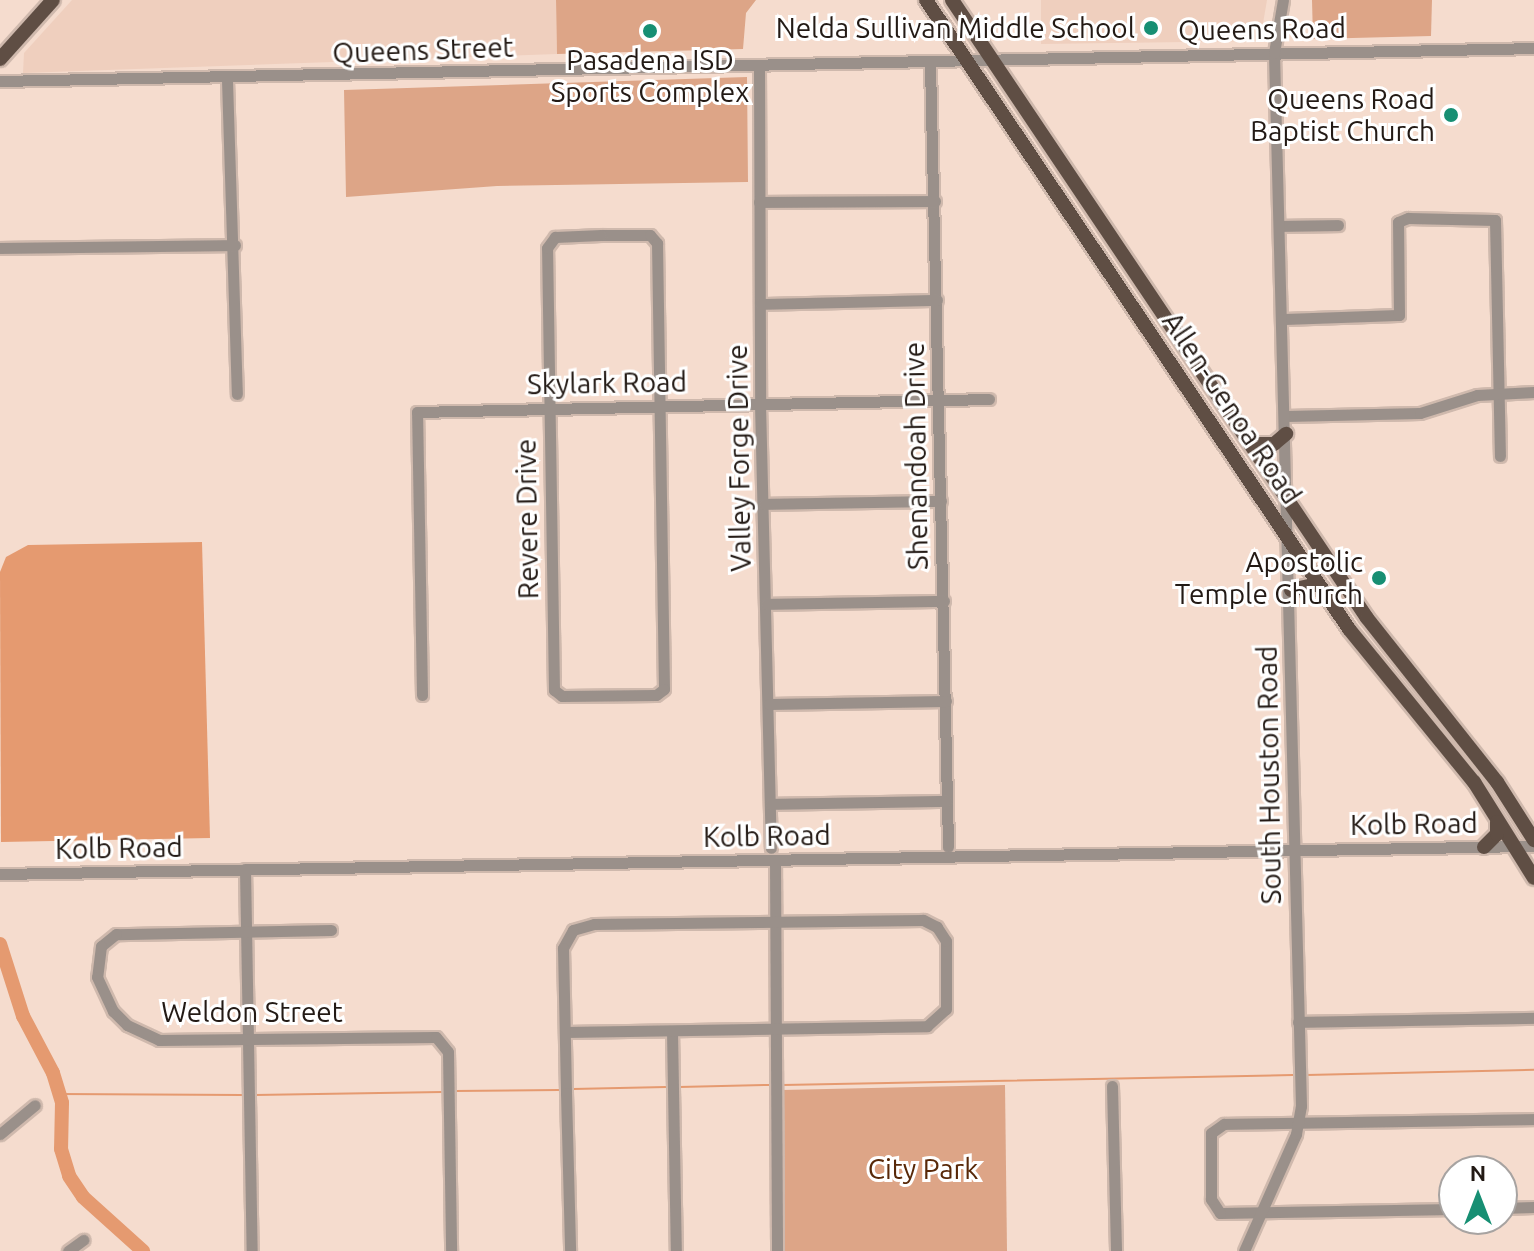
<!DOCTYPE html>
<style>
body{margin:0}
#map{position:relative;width:1534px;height:1251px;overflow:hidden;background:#f5dcce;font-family:Ubuntu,sans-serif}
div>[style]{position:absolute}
.built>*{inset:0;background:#efcfbe}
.green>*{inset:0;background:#dda587}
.water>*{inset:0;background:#e59a70}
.stream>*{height:2px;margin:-1px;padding:0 1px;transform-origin:1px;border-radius:1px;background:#e59a70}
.river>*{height:14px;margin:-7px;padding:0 7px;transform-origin:7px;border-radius:7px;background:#e59a70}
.roads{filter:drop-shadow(2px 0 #cfb9ad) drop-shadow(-2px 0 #cfb9ad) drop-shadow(0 2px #cfb9ad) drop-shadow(0 -2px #cfb9ad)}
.minor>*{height:11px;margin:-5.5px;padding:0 5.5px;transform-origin:5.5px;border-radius:5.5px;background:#9a908a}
.major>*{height:14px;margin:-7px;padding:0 7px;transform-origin:7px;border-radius:7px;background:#5f4e44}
.dots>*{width:22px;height:22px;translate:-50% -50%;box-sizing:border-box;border:4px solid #fff;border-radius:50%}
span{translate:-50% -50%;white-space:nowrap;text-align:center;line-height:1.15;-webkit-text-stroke:6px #fff;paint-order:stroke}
.poi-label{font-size:28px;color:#231a15}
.right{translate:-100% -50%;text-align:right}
.street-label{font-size:28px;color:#231a15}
.park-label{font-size:28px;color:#582808}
.north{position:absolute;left:1438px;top:1155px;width:80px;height:80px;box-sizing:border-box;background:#fff;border:2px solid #a7a3a1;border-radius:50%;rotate:0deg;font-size:22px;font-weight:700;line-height:32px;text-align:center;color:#231a15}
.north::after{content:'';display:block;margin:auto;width:28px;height:36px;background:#178f73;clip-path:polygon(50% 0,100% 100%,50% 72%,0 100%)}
</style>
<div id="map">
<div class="built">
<div style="clip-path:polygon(72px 0,556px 0,557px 54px,23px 73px,24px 53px)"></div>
<div style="clip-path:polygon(1041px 0,1267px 0,1260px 41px,1041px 44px)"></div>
</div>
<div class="green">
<div style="clip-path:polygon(556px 0,756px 0,746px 13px,743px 49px,557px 54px)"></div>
<div style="clip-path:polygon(1312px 0,1432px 0,1431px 36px,1313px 39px)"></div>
<div style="clip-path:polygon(747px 77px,748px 182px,497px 186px,346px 197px,344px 90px)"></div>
<div style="clip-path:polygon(1005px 1085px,1007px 1251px,784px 1251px,782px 1090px)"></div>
</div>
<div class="water">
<div style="clip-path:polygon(202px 542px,210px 838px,1px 842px,0 572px,6px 557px,28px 545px)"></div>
</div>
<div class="stream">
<div style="left:1307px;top:1075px;width:227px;rotate:-1.3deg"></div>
<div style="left:783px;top:1085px;width:510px;rotate:-1.12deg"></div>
<div style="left:679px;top:1087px;width:90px;rotate:-1.3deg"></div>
<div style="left:573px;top:1089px;width:93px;rotate:-1.2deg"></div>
<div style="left:455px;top:1091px;width:104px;rotate:-0.6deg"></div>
<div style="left:59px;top:1094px;width:183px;rotate:0.3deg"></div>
<div style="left:255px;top:1095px;width:187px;rotate:-0.9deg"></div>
</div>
<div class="river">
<div style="left:0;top:944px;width:76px;rotate:72.3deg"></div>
<div style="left:23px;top:1016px;width:64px;rotate:62.2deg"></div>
<div style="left:53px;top:1073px;width:31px;rotate:73deg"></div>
<div style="left:62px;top:1103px;width:46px;rotate:91.2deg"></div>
<div style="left:61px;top:1149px;width:28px;rotate:73deg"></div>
<div style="left:69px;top:1176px;width:25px;rotate:56deg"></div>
<div style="left:83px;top:1197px;width:81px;rotate:42deg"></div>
</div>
<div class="roads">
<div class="minor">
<div style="left:930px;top:64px;width:783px;rotate:88.68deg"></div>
<div style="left:759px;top:67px;width:337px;rotate:89.8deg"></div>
<div style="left:760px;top:404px;width:444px;rotate:88.6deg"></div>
<div style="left:227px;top:80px;width:314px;rotate:88.2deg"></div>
<div style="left:0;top:81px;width:1534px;rotate:-1.23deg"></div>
<div style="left:759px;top:202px;width:176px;rotate:-0.3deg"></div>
<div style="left:1281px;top:226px;width:57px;rotate:-1deg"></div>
<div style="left:601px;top:235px;width:49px"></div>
<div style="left:650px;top:235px;width:11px;rotate:49deg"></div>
<div style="left:657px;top:243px;width:446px;rotate:89.1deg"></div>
<div style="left:664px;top:689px;width:10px;rotate:143deg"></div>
<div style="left:656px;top:695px;width:94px;rotate:179.4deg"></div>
<div style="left:562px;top:696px;width:10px;rotate:-143deg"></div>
<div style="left:554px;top:690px;width:442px;rotate:-90.9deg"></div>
<div style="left:547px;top:248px;width:14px;rotate:-54deg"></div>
<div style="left:555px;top:237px;width:46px;rotate:-2.5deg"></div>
<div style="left:0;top:248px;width:235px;rotate:-0.7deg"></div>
<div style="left:760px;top:304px;width:177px;rotate:-1.3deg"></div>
<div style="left:1283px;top:319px;width:116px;rotate:-2deg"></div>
<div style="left:1399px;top:315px;width:93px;rotate:-90.6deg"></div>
<div style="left:1398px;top:222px;width:11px;rotate:-22deg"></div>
<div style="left:1408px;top:218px;width:87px;rotate:1.3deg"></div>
<div style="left:1495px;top:220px;width:236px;rotate:88.8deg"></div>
<div style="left:1286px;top:416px;width:134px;rotate:-1.3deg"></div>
<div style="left:1420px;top:413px;width:60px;rotate:-17.5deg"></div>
<div style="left:1477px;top:395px;width:57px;rotate:-3deg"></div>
<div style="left:764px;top:504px;width:177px;rotate:-1deg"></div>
<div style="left:766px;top:604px;width:178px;rotate:-1deg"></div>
<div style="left:422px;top:695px;width:283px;rotate:-91deg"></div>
<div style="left:417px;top:412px;width:572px;rotate:-1.3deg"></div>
<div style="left:769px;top:704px;width:177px;rotate:-1deg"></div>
<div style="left:770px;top:804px;width:177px;rotate:-1deg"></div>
<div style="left:775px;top:860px;width:391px;rotate:89.7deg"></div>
<div style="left:245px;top:869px;width:382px;rotate:89deg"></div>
<div style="left:0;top:874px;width:1534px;rotate:-1.05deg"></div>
<div style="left:331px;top:930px;width:215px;rotate:178.9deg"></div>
<div style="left:116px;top:934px;width:19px;rotate:141deg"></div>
<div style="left:101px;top:946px;width:31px;rotate:97deg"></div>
<div style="left:97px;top:977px;width:38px;rotate:65deg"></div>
<div style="left:113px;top:1011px;width:20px;rotate:45deg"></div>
<div style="left:127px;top:1025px;width:35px;rotate:25deg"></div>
<div style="left:159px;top:1040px;width:277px;rotate:-0.6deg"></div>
<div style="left:436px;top:1037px;width:19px;rotate:51deg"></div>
<div style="left:448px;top:1052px;width:199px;rotate:89.1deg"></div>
<div style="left:1298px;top:1022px;width:236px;rotate:-1deg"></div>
<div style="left:672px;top:1031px;width:220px;rotate:89deg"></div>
<div style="left:565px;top:1032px;width:362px;rotate:-0.9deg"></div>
<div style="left:927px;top:1026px;width:25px;rotate:-42deg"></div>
<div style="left:946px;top:1009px;width:68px;rotate:-90deg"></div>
<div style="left:946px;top:941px;width:17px;rotate:-123deg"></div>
<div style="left:937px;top:927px;width:16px;rotate:-153deg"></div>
<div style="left:923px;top:920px;width:329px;rotate:179.3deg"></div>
<div style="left:594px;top:924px;width:22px;rotate:164deg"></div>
<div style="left:573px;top:930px;width:21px;rotate:119deg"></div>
<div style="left:563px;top:948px;width:145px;rotate:88.8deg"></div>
<div style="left:566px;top:1093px;width:158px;rotate:88.5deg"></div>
<div style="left:1112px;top:1086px;width:165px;rotate:88.6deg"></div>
<div style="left:0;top:1134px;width:45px;rotate:-39.6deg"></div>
<div style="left:1502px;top:1208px;width:32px;rotate:-2deg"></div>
<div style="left:1454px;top:1209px;width:234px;rotate:179deg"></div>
<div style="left:1220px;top:1213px;width:17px;rotate:-123deg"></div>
<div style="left:1211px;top:1199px;width:66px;rotate:-90deg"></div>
<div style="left:1211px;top:1133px;width:16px;rotate:-35deg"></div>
<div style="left:1224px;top:1124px;width:310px;rotate:-0.9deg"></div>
<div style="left:68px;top:1251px;width:19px;rotate:-36deg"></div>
<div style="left:1244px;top:1251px;width:128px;rotate:-66deg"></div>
<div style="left:1296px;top:1134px;width:28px;rotate:-80deg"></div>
<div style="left:1301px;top:1106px;width:1053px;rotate:-91.47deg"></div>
<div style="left:1274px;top:53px;width:54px;rotate:-80.4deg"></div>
</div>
<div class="major">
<div style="left:926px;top:0;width:758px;rotate:56.08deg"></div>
<div style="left:1349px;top:629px;width:198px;rotate:50.8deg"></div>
<div style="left:1474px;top:782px;width:113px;rotate:58deg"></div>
<div style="left:952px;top:0;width:744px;rotate:56.12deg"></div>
<div style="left:1367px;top:618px;width:209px;rotate:51.6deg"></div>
<div style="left:1497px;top:782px;width:69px;rotate:57.5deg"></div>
<div style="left:0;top:59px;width:79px;rotate:-48.1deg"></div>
<div style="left:1253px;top:444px;width:21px"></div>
<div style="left:1274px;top:444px;width:16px;rotate:-40deg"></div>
<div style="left:1291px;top:590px;width:28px;rotate:-13deg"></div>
<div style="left:1484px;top:847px;width:18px;rotate:-45deg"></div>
<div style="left:1497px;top:834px;width:12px;rotate:-90deg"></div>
</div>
</div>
<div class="dots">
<div style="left:1151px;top:28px;background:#178f73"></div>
<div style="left:650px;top:31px;background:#178f73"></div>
<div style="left:1451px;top:115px;background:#178f73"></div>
<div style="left:1379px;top:578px;background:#178f73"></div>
</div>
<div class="poi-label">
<span class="right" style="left:1135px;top:28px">Nelda Sullivan Middle School</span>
<span style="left:650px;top:76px">Pasadena ISD<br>Sports Complex</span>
<span class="right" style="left:1435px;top:115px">Queens Road<br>Baptist Church</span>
<span class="right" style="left:1363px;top:578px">Apostolic<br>Temple Church</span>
</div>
<div class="street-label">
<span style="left:1262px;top:29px;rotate:-1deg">Queens Road</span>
<span style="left:423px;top:50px;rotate:-2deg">Queens Street</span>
<span style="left:607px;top:383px;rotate:-1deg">Skylark Road</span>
<span style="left:1232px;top:408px;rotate:56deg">Allen-Genoa Road</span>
<span style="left:916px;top:456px;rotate:-91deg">Shenandoah Drive</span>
<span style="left:739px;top:458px;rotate:-91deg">Valley Forge Drive</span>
<span style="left:527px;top:519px;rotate:-91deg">Revere Drive</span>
<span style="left:1269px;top:775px;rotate:-91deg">South Houston Road</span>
<span style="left:1414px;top:824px;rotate:-1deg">Kolb Road</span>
<span style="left:767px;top:836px;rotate:-1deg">Kolb Road</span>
<span style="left:119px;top:848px;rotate:-1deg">Kolb Road</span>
<span style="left:252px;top:1012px">Weldon Street</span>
</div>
<div class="park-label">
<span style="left:923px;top:1169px">City Park</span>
</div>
<div class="north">N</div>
</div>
